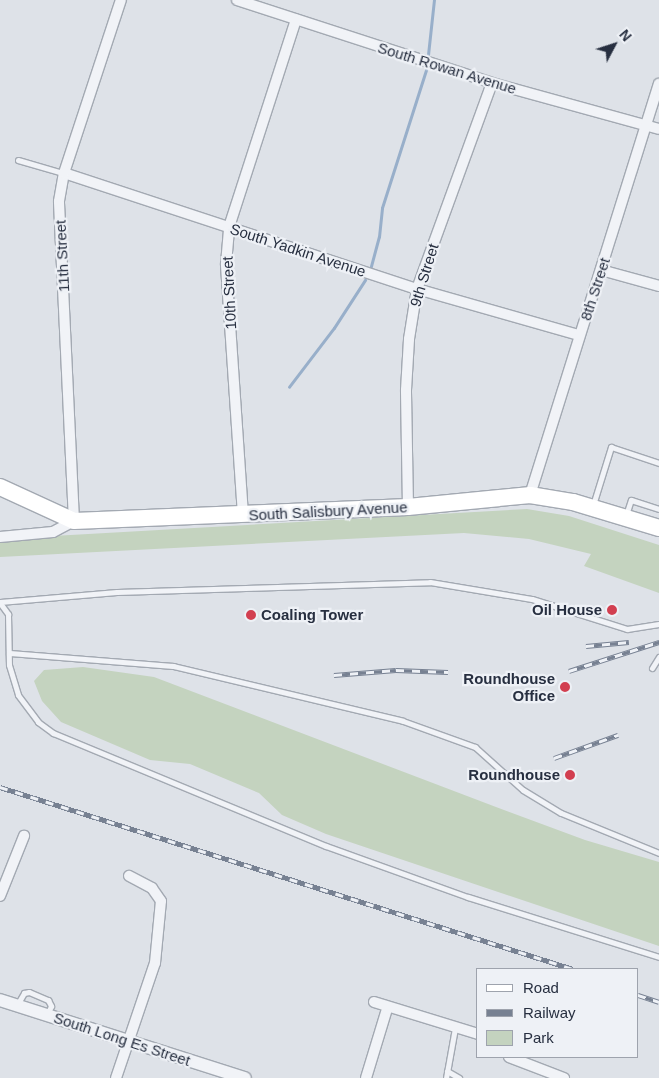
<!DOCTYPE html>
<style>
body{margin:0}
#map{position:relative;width:659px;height:1078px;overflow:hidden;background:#dee2e8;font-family:Helvetica,sans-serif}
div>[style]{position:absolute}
.green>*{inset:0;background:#c4d3bf}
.stream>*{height:2.5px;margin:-1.25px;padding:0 1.25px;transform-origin:1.25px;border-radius:1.25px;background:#98afca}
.roads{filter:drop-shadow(1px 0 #a3a9b2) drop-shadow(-1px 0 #a3a9b2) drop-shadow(0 1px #a3a9b2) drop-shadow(0 -1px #a3a9b2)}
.service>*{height:5px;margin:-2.5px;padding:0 2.5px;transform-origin:2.5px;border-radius:2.5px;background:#f1f3f7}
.minor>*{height:10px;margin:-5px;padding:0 5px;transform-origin:5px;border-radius:5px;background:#f1f3f7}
.tertiary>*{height:12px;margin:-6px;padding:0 6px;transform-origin:6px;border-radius:6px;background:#f1f3f7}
.primary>*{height:16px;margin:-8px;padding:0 8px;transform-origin:8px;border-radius:8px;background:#fff}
.rail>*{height:4.5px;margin-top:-2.25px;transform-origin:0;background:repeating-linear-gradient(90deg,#eef1f6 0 8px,#778192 0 16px);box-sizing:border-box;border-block:1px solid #778192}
.dots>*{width:14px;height:14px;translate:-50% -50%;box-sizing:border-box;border:2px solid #eef1f6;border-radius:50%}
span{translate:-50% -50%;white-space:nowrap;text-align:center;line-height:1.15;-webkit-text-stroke:4.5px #eef1f6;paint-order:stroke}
.street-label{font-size:15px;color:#272f40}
.poi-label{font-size:15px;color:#272f40;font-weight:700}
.right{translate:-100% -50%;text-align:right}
.left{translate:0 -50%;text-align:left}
.legend{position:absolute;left:476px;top:968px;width:162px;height:90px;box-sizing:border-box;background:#eef1f6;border:1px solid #9ea3ad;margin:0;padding:6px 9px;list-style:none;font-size:15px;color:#272f40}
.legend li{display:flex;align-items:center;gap:10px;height:25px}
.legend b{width:25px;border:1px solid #9ea3ad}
.north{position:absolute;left:589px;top:20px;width:50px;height:50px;-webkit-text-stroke:4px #eef1f6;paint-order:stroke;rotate:50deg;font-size:14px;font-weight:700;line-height:20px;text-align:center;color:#272f40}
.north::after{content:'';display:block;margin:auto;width:18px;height:22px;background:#272f40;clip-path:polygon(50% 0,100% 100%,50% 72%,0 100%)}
</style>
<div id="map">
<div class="green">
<div style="clip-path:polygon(527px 509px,569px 516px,659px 545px,659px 593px,584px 566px,591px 554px,529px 539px,464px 533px,0 557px,0 539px)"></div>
<div style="clip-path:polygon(83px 667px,154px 677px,496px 807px,585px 840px,659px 862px,659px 946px,326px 834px,282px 815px,259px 793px,190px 764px,150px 760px,61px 722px,42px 701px,34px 681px,44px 670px)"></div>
</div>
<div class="stream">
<div style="left:428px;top:55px;width:55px;rotate:-83.8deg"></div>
<div style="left:370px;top:270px;width:34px;rotate:-75deg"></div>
<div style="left:379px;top:237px;width:29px;rotate:-84deg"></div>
<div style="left:382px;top:208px;width:145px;rotate:-72.3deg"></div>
<div style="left:289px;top:387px;width:74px;rotate:-52.7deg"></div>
<div style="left:334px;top:328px;width:57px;rotate:-57.1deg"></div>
</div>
<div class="roads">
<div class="service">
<div style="left:18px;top:160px;width:47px;rotate:16.1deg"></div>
<div style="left:593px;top:505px;width:61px;rotate:-72.8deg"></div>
<div style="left:611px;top:447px;width:51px;rotate:18.4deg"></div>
<div style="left:626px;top:515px;width:16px;rotate:-72deg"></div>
<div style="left:631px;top:500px;width:29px;rotate:18deg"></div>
<div style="left:0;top:602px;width:117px;rotate:-4.9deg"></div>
<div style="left:117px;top:592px;width:313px;rotate:-1.8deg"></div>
<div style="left:430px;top:582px;width:103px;rotate:9.5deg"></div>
<div style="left:532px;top:599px;width:100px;rotate:17.5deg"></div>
<div style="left:627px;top:629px;width:32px;rotate:-9deg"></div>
<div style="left:0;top:603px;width:14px;rotate:54deg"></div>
<div style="left:8px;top:614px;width:51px;rotate:88.9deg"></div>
<div style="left:9px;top:665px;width:31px;rotate:73deg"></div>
<div style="left:18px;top:695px;width:34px;rotate:53deg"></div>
<div style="left:38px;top:722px;width:19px;rotate:36deg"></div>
<div style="left:53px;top:733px;width:295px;rotate:22.5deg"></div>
<div style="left:326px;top:846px;width:151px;rotate:19.8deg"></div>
<div style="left:468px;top:897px;width:200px;rotate:17.4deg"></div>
<div style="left:9px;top:653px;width:165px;rotate:4.5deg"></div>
<div style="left:173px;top:666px;width:236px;rotate:13.4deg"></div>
<div style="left:403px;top:721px;width:77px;rotate:19.9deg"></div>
<div style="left:475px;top:747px;width:64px;rotate:41.9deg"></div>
<div style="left:523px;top:790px;width:44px;rotate:31.2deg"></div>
<div style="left:561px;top:813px;width:106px;rotate:22.2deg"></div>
<div style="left:652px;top:668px;width:13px;rotate:-58deg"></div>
<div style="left:17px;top:1005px;width:14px;rotate:-60deg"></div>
<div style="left:24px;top:993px;width:5px;rotate:-11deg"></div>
<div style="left:29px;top:992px;width:21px;rotate:23deg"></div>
<div style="left:48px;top:1000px;width:7px;rotate:63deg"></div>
<div style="left:51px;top:1006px;width:10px;rotate:114deg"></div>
<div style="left:447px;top:1071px;width:14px;rotate:30deg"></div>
<div style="left:446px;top:1078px;width:51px;rotate:-79.8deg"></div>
</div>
<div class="minor">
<div style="left:237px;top:0;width:268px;rotate:18deg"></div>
<div style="left:492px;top:83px;width:173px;rotate:15.4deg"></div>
<div style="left:64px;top:173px;width:372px;rotate:18.2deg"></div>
<div style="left:417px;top:289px;width:168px;rotate:15.9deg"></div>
<div style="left:601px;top:270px;width:60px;rotate:15.4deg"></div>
<div style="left:530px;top:495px;width:431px;rotate:-72.6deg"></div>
<div style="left:408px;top:507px;width:117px;rotate:-91deg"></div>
<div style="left:406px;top:390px;width:51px;rotate:-86.6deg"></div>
<div style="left:409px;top:339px;width:51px;rotate:-80.9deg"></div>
<div style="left:417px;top:289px;width:219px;rotate:-70deg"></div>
<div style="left:243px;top:515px;width:252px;rotate:-93.9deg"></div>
<div style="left:226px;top:264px;width:37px;rotate:-85deg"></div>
<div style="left:229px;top:227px;width:218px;rotate:-72.1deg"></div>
<div style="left:0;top:537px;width:53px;rotate:-5.4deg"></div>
<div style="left:53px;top:532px;width:24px;rotate:-28deg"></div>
<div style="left:74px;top:521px;width:320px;rotate:-92.7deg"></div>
<div style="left:59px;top:201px;width:28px;rotate:-80deg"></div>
<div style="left:64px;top:173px;width:182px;rotate:-71.8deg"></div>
<div style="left:0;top:896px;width:65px;rotate:-68.2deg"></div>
<div style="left:374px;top:1002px;width:109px;rotate:17.1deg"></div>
<div style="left:509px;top:1057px;width:59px;rotate:20.9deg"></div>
<div style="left:116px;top:1078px;width:121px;rotate:-71.3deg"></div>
<div style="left:155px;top:963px;width:62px;rotate:-84.5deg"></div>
<div style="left:161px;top:901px;width:16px;rotate:-125deg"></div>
<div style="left:152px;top:888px;width:26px;rotate:-152deg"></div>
<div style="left:366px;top:1078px;width:72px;rotate:-73.1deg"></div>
</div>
<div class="tertiary">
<div style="left:0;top:1000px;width:257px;rotate:17.7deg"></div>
</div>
<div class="primary">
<div style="left:0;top:487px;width:81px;rotate:24.7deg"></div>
<div style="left:74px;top:521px;width:334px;rotate:-2.4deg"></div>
<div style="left:408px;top:507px;width:123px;rotate:-5.6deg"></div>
<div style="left:530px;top:495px;width:44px;rotate:9.2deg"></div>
<div style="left:573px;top:502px;width:90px;rotate:16.8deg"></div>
</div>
</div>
<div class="rail">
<div style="left:586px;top:646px;width:43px;rotate:-5.3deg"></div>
<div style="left:569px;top:671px;width:95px;rotate:-17.9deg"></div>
<div style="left:334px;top:675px;width:62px;rotate:-4.6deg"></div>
<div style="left:396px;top:670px;width:52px;rotate:2.2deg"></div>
<div style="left:554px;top:758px;width:68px;rotate:-19.8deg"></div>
<div style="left:0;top:787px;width:601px;rotate:17.62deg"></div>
<div style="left:638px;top:995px;width:22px;rotate:18deg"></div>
</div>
<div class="dots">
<div style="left:612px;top:610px;background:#d23f50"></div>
<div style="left:251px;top:615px;background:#d23f50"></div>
<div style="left:565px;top:687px;background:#d23f50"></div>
<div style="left:570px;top:775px;background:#d23f50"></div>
</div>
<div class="street-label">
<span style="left:447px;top:68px;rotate:17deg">South Rowan Avenue</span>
<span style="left:298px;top:250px;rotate:18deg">South Yadkin Avenue</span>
<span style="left:62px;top:256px;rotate:-93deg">11th Street</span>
<span style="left:424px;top:275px;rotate:-73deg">9th Street</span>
<span style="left:595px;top:289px;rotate:-72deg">8th Street</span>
<span style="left:229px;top:293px;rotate:-93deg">10th Street</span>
<span style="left:328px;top:511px;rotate:-3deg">South Salisbury Avenue</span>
<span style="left:122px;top:1039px;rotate:18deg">South Long Es Street</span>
</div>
<div class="poi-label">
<span class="right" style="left:602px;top:610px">Oil House</span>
<span class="left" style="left:261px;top:615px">Coaling Tower</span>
<span class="right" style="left:555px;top:687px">Roundhouse<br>Office</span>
<span class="right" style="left:560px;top:775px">Roundhouse</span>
</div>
<ul class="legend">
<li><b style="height:6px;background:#fff"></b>Road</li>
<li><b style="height:6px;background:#778192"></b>Railway</li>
<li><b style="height:14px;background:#c4d3bf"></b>Park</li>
</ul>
<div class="north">N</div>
</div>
